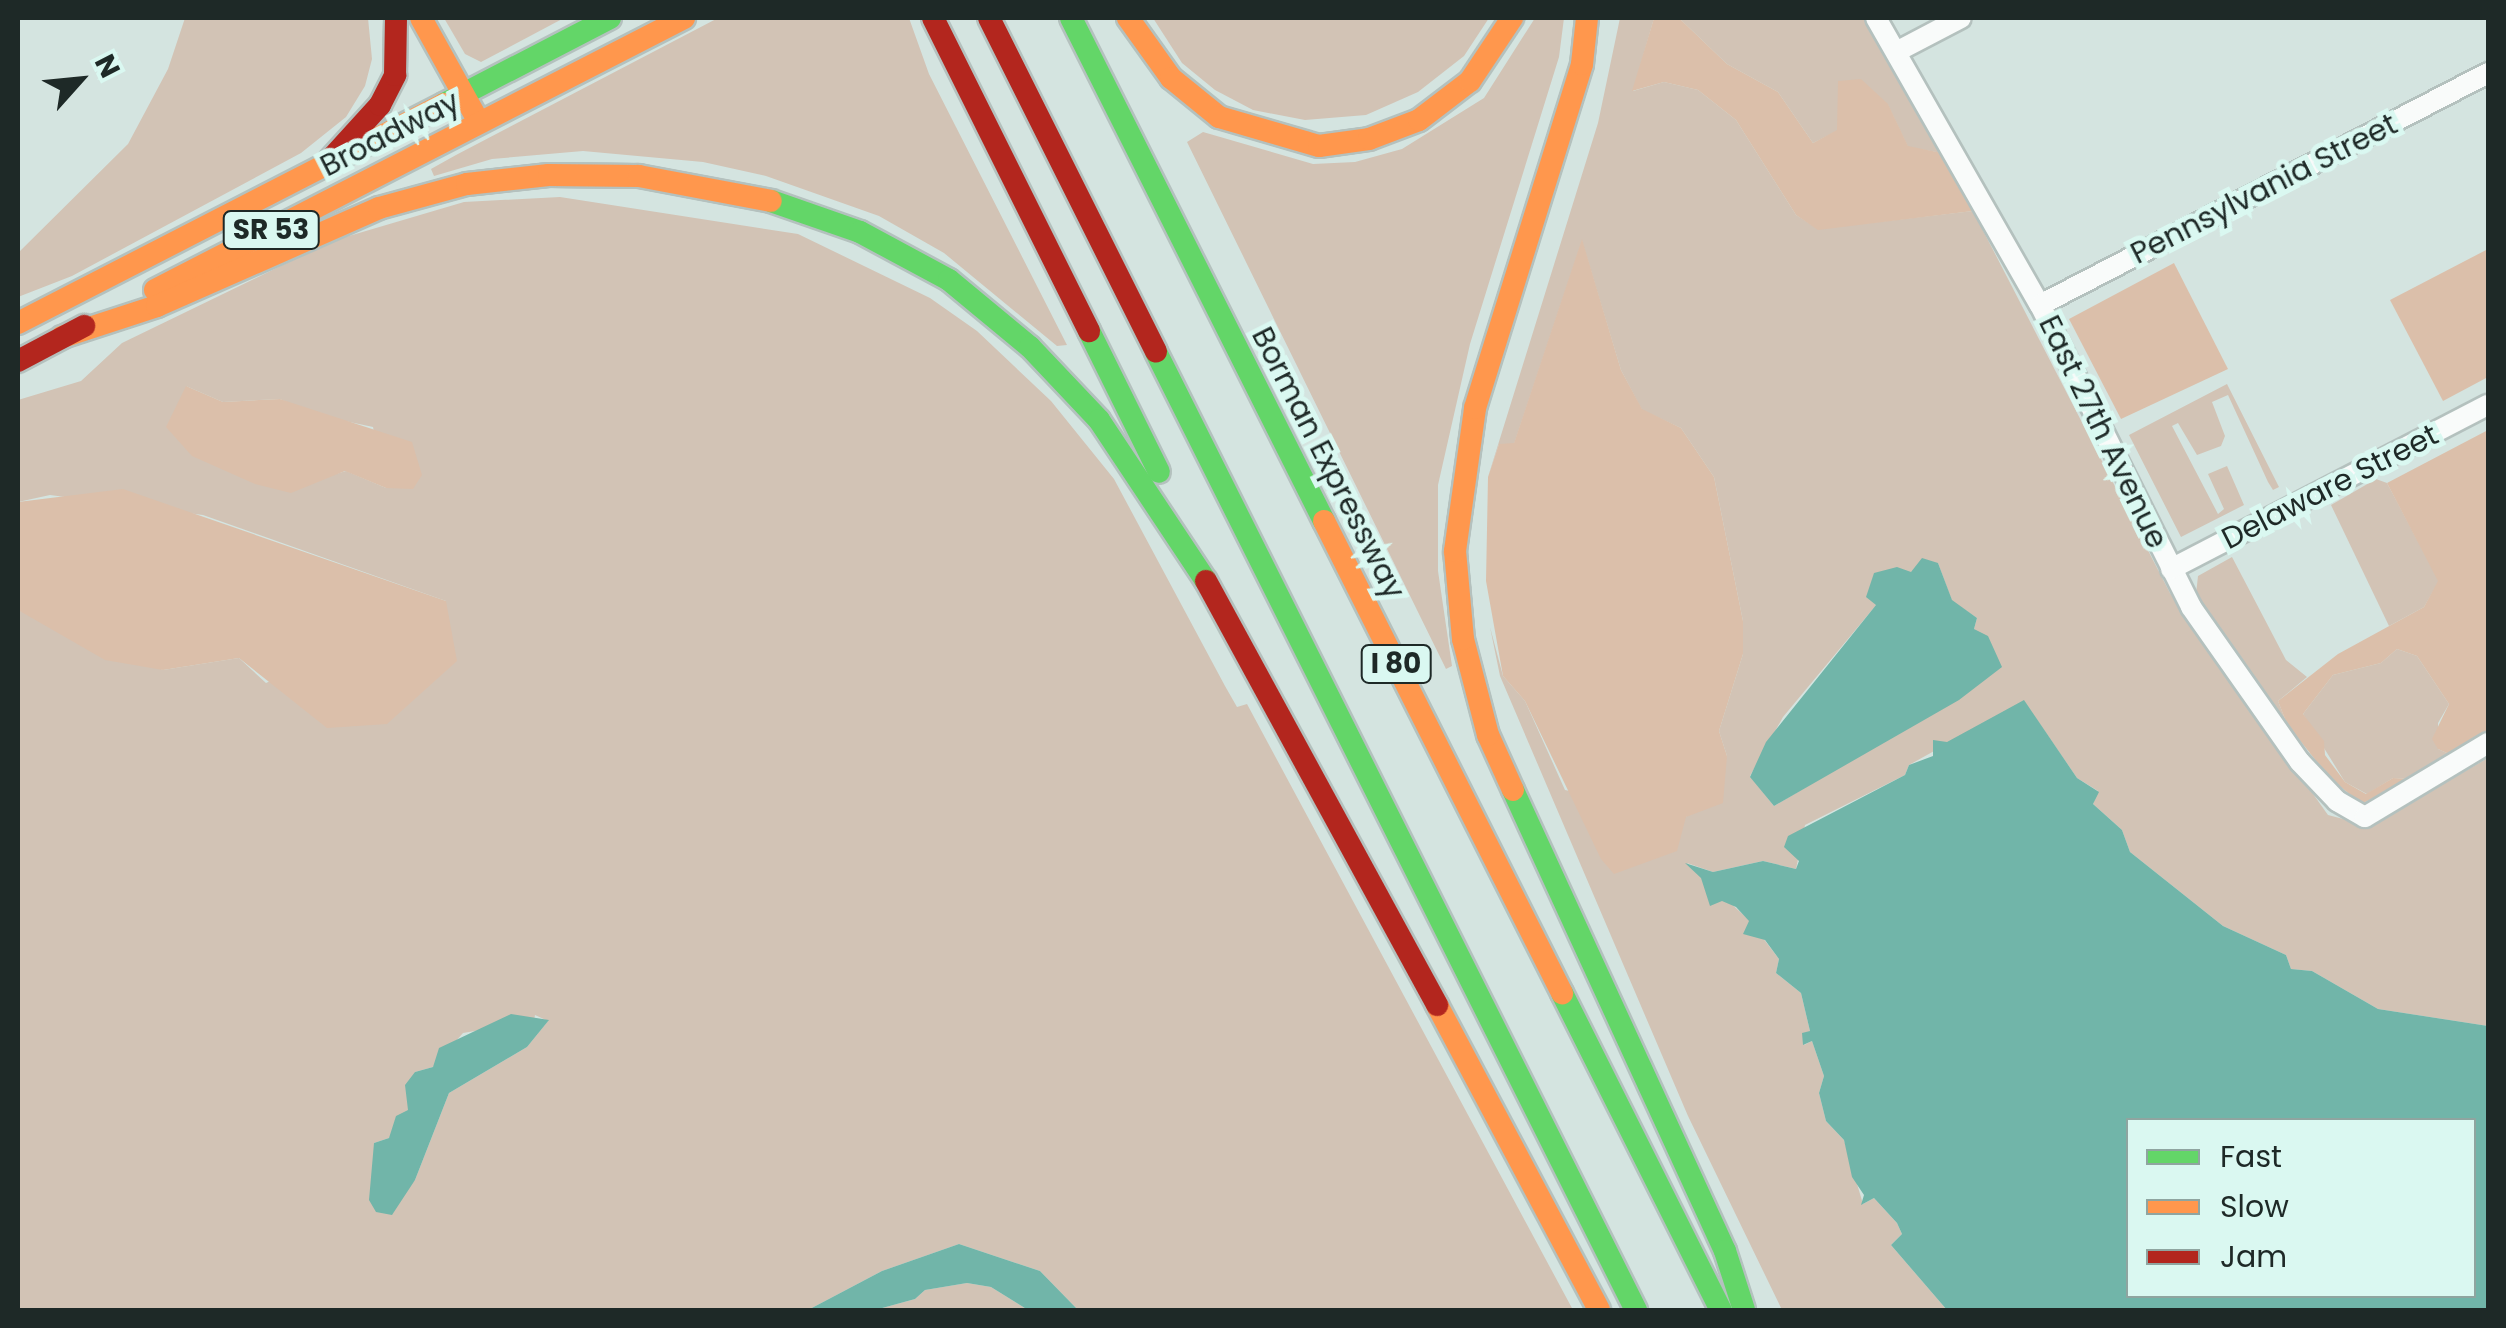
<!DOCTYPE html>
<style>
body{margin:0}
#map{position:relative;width:2506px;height:1328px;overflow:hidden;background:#d4e4e0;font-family:Poppins,sans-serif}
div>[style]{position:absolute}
.green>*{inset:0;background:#d2c3b5}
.forest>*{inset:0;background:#dbbfaa}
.water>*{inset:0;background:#71b5a9}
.roads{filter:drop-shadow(2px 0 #b4c1be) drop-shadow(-2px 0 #b4c1be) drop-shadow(0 2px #b4c1be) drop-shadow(0 -2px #b4c1be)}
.street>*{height:20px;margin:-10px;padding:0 10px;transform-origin:10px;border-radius:10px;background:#f9fbfa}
.fast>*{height:22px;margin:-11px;padding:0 11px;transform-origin:11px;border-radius:11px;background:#63d668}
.slow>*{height:22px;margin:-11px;padding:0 11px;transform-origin:11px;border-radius:11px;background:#ff974d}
.jam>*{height:22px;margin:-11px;padding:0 11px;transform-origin:11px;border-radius:11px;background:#b3261e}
span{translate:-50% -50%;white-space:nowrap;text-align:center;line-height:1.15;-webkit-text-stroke:10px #daf8f1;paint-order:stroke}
.shield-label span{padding:2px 8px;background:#daf8f1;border:2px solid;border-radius:8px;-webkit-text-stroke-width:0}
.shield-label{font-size:28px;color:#1e2927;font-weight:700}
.street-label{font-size:30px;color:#1e2927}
.frame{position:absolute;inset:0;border:20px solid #1e2927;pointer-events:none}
.legend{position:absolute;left:2126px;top:1118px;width:350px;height:180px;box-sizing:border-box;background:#daf8f1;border:2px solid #8fa5a0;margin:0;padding:12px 18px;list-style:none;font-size:30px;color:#1e2927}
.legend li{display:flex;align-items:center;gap:20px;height:50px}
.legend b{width:50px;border:2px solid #8fa5a0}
.north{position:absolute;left:30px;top:30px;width:100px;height:100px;-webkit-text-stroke:8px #daf8f1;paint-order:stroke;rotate:63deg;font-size:28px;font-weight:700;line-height:40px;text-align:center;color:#1e2927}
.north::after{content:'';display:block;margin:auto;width:35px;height:45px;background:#1e2927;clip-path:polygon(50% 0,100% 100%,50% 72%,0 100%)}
</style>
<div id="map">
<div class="green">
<div style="clip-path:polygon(185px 18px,368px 18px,372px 59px,365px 86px,346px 117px,301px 153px,72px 276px,18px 297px,18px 253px,128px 144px,168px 69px)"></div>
<div style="clip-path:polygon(444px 18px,564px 18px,481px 62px,465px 54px)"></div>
<div style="clip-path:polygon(718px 18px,909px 18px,929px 74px,1067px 345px,1057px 346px,944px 253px,879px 216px,766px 176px,703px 162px,583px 151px,492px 159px,434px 176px,431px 169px,456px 155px)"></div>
<div style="clip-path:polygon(1153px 18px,1489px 18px,1464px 56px,1418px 92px,1366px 115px,1305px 120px,1253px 110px,1215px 90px,1182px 63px)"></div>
<div style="clip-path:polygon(1535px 18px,1564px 18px,1559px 57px,1470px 344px,1438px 485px,1438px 571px,1452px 666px,1446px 669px,1187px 142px,1203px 132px,1313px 164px,1355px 162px,1402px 149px,1484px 98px)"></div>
<div style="clip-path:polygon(evenodd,1620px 18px,1654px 18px,1633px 91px,1664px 82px,1698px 90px,1736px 120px,1796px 215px,1818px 229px,1973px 211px,2170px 593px,2328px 815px,2370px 826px,2488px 758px,2488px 1026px,2378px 1009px,2312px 971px,2291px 969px,2286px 955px,2223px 926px,2130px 852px,2122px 830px,2093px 804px,2098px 791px,2077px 778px,2024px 701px,1909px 765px,1905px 775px,1805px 825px,1796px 869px,1763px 861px,1713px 872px,1687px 863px,1750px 921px,1779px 959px,1776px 973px,1801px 993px,1810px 1031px,1804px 1045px,1812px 1041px,1824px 1076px,1819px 1093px,1826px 1121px,1844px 1140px,1863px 1204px,1874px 1198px,1897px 1223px,1902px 1234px,1891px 1245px,1947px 1310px,1782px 1310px,1688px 1116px,1500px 676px,1490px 627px,1503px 676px,1525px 701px,1565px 790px,1686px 817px,1727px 756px,1719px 731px,1743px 654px,1743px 621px,1714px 477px,1681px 428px,1642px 410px,1621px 370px,1582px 241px,1514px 444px,1499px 444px,1488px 477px,1598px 123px,1620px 18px,1938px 563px,1952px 601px,1977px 618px,1974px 629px,1990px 649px,1897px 733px,1774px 806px,1750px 776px,1783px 717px,1877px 604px,1911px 572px,1938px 563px)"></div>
<div style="clip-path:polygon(1679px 18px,1865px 18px,1942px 153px,1908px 147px,1888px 105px,1813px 143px,1778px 92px,1727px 64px)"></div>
<div style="clip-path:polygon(evenodd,560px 197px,798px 234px,930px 298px,977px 331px,1051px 401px,1114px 479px,1225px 686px,1237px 707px,1247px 704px,1573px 1310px,1078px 1310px,1040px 1271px,959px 1244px,882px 1271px,808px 1310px,18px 1310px,18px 610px,163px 670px,239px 658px,266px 683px,446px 601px,203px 515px,50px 495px,18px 502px,18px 400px,81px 381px,122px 343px,332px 241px,464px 202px,560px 197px,186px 386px,223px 402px,280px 399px,317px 415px,373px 427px,386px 488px,346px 471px,323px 478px,186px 386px,560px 197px,535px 1015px,548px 1021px,527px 1047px,449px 1093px,415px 1180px,403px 1192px,374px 1169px,374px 1143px,389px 1138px,409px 1111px,415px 1072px,433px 1067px,463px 1033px,534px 1021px,535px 1015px)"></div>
<div style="clip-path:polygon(2227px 384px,2279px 487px,2273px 490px,2268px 482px,2228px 395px,2212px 402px,2225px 436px,2221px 446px,2197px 455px,2178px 423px,2172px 426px,2218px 514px,2224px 509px,2208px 474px,2227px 466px,2244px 505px,2181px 537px,2129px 435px)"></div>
<div style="clip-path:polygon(2376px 479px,2387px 483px,2439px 581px,2424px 607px,2389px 626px,2331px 505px)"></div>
<div style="clip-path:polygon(2232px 557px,2286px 660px,2307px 677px,2278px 701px,2287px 724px,2196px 594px,2198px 576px)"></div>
<div style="clip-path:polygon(2397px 649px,2417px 656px,2449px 704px,2438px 723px,2438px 749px,2449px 754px,2412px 779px,2393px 778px,2367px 794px,2345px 782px,2303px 714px,2333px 675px,2381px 663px)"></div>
<div style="clip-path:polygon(967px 1283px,991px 1287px,1028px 1310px,875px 1310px,915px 1299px,925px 1290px)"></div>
</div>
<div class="forest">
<div style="clip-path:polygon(1654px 18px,1679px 18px,1727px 64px,1778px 92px,1813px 143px,1837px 130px,1838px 81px,1861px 79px,1888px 104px,1908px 146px,1942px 153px,1973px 211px,1818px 230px,1796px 215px,1736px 120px,1698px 90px,1664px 82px,1632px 91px)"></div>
<div style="clip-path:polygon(1582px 239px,1621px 370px,1642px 409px,1681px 428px,1714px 477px,1743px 621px,1743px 654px,1719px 731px,1727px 756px,1723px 803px,1686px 817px,1677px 851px,1614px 874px,1601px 859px,1525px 701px,1503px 676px,1486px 581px,1488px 477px,1499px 444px,1514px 443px)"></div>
<div style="clip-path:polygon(2488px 249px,2488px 377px,2443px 401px,2390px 300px)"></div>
<div style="clip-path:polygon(2174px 263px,2228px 369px,2121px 419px,2069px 319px)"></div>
<div style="clip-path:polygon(186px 386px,223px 402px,280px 399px,412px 442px,422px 475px,413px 489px,386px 488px,345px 471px,291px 493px,255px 484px,192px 456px,166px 427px)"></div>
<div style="clip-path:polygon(2488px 430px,2488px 731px,2449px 754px,2438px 749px,2432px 739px,2449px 704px,2417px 656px,2397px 649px,2381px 663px,2333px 675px,2303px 714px,2324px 741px,2325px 755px,2345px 782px,2366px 794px,2393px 778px,2412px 779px,2361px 804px,2328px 776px,2287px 724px,2278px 701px,2338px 654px,2424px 607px,2438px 581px,2387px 483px)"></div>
<div style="clip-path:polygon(123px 489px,446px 601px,457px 661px,387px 724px,327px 728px,239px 658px,163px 670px,105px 660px,18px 610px,18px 502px)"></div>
</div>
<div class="water">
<div style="clip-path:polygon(1922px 558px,1938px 563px,1952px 600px,1977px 618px,1974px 629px,1988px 636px,2002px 667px,1959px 700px,1774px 806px,1750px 777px,1766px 742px,1876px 605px,1866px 597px,1874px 573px,1897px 567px,1911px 572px)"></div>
<div style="clip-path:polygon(evenodd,2024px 700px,2077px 778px,2099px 792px,2093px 804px,2122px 830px,2130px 852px,2223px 926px,2286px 955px,2291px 969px,2312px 971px,2378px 1009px,2488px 1026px,2488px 1310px,1947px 1310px,1891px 1245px,1902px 1234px,1897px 1223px,1874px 1198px,1861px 1205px,1864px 1195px,1852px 1177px,1844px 1140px,1826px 1121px,1819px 1093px,1824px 1076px,1812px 1041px,1803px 1045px,1802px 1033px,1810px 1031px,1801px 993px,1776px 973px,1779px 959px,1765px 940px,1743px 934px,1749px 921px,1736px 907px,1722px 901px,1710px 906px,1701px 878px,1685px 863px,1713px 872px,1763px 861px,1796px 869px,1799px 861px,1784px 847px,1788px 836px,1905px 775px,1909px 765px,1933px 756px,1933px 740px,1947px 742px,2024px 700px,2128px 1120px,2474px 1120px,2474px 1296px,2128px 1296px,2128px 1120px)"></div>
<div style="clip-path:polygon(511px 1014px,549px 1020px,527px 1047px,449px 1093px,415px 1180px,392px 1215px,376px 1212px,369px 1200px,374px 1143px,389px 1138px,396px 1116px,408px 1110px,405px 1085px,415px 1072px,433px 1067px,439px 1048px)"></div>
<div style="clip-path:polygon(959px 1244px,1040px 1271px,1078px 1310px,1028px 1310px,991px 1287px,967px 1283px,925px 1290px,915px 1299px,875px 1310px,808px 1310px,882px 1271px)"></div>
</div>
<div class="roads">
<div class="street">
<div style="left:1876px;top:18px;width:331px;rotate:60.3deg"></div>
<div style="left:2040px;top:305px;width:338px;rotate:63.4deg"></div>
<div style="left:2191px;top:607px;width:189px;rotate:54.9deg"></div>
<div style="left:2300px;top:762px;width:54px;rotate:46.5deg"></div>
<div style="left:2337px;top:801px;width:32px;rotate:30deg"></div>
<div style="left:2365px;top:817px;width:144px;rotate:-31deg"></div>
<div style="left:1896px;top:52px;width:73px;rotate:-27.6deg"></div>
<div style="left:2040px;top:305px;width:505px;rotate:-27.38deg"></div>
<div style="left:2171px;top:569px;width:357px;rotate:-27.4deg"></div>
</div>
<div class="fast">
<div style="left:1071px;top:18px;width:563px;rotate:63.3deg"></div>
<div style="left:444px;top:104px;width:187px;rotate:-27.4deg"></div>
<div style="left:771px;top:201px;width:94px;rotate:19.2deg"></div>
<div style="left:860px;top:232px;width:101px;rotate:28.3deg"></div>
<div style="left:949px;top:280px;width:105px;rotate:39.6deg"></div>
<div style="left:1030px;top:347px;width:100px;rotate:46.6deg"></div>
<div style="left:1099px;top:420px;width:193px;rotate:56.4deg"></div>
<div style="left:1089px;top:331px;width:157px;rotate:63.6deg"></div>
<div style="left:1156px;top:352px;width:1072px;rotate:63.39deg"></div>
<div style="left:1513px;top:790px;width:507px;rotate:65.3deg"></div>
<div style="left:1725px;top:1251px;width:62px;rotate:72.1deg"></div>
<div style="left:1562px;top:993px;width:355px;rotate:63.4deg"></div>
</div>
<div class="slow">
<div style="left:421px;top:18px;width:119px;rotate:60.9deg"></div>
<div style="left:1128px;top:18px;width:74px;rotate:54.4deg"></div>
<div style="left:1171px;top:78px;width:62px;rotate:39.1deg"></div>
<div style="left:1219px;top:117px;width:104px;rotate:16.2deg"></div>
<div style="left:1319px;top:146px;width:50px;rotate:-8deg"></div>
<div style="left:1369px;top:139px;width:53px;rotate:-20.8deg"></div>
<div style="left:1419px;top:120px;width:64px;rotate:-37.4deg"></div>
<div style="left:1470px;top:81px;width:76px;rotate:-56.3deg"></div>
<div style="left:155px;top:290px;width:595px;rotate:-27.21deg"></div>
<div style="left:18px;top:323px;width:479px;rotate:-27.2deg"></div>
<div style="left:62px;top:337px;width:100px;rotate:-18.1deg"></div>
<div style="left:157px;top:306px;width:243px;rotate:-23.8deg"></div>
<div style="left:379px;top:208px;width:91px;rotate:-15.3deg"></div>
<div style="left:467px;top:184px;width:82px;rotate:-6.3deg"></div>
<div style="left:549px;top:175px;width:90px;rotate:0.6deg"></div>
<div style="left:639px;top:176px;width:134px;rotate:10.7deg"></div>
<div style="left:1324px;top:521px;width:529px;rotate:63.24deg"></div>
<div style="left:1513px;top:790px;width:60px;rotate:-114.4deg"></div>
<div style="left:1488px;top:735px;width:99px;rotate:-104.6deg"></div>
<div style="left:1463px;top:639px;width:88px;rotate:-95.2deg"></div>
<div style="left:1455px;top:551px;width:144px;rotate:-82deg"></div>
<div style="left:1475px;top:408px;width:360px;rotate:-72.7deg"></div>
<div style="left:1582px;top:64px;width:46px;rotate:-83.8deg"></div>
<div style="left:1437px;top:1005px;width:345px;rotate:62deg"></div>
</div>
<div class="jam">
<div style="left:933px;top:18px;width:350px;rotate:63.5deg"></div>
<div style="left:989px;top:18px;width:373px;rotate:63.4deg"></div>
<div style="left:330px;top:160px;width:74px;rotate:-47.7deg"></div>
<div style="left:380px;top:105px;width:34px;rotate:-63deg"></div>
<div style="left:395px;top:75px;width:57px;rotate:-89deg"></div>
<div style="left:18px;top:361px;width:75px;rotate:-27.9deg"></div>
<div style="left:1206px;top:581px;width:483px;rotate:61.4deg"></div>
</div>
</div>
<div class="shield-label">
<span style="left:271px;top:230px">SR 53</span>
<span style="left:1396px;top:664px">I 80</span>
</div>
<div class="street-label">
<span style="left:390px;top:134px;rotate:-27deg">Broadway</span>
<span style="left:2264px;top:189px;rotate:-27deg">Pennsylvania Street</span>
<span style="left:2103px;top:432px;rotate:64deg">East 27th Avenue</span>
<span style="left:1328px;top:463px;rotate:63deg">Borman Expressway</span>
<span style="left:2330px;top:487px;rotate:-27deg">Delaware Street</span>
</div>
<div class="frame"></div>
<ul class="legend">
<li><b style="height:12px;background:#63d668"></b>Fast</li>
<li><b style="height:12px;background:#ff974d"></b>Slow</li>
<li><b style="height:12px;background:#b3261e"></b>Jam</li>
</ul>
<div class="north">N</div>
</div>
